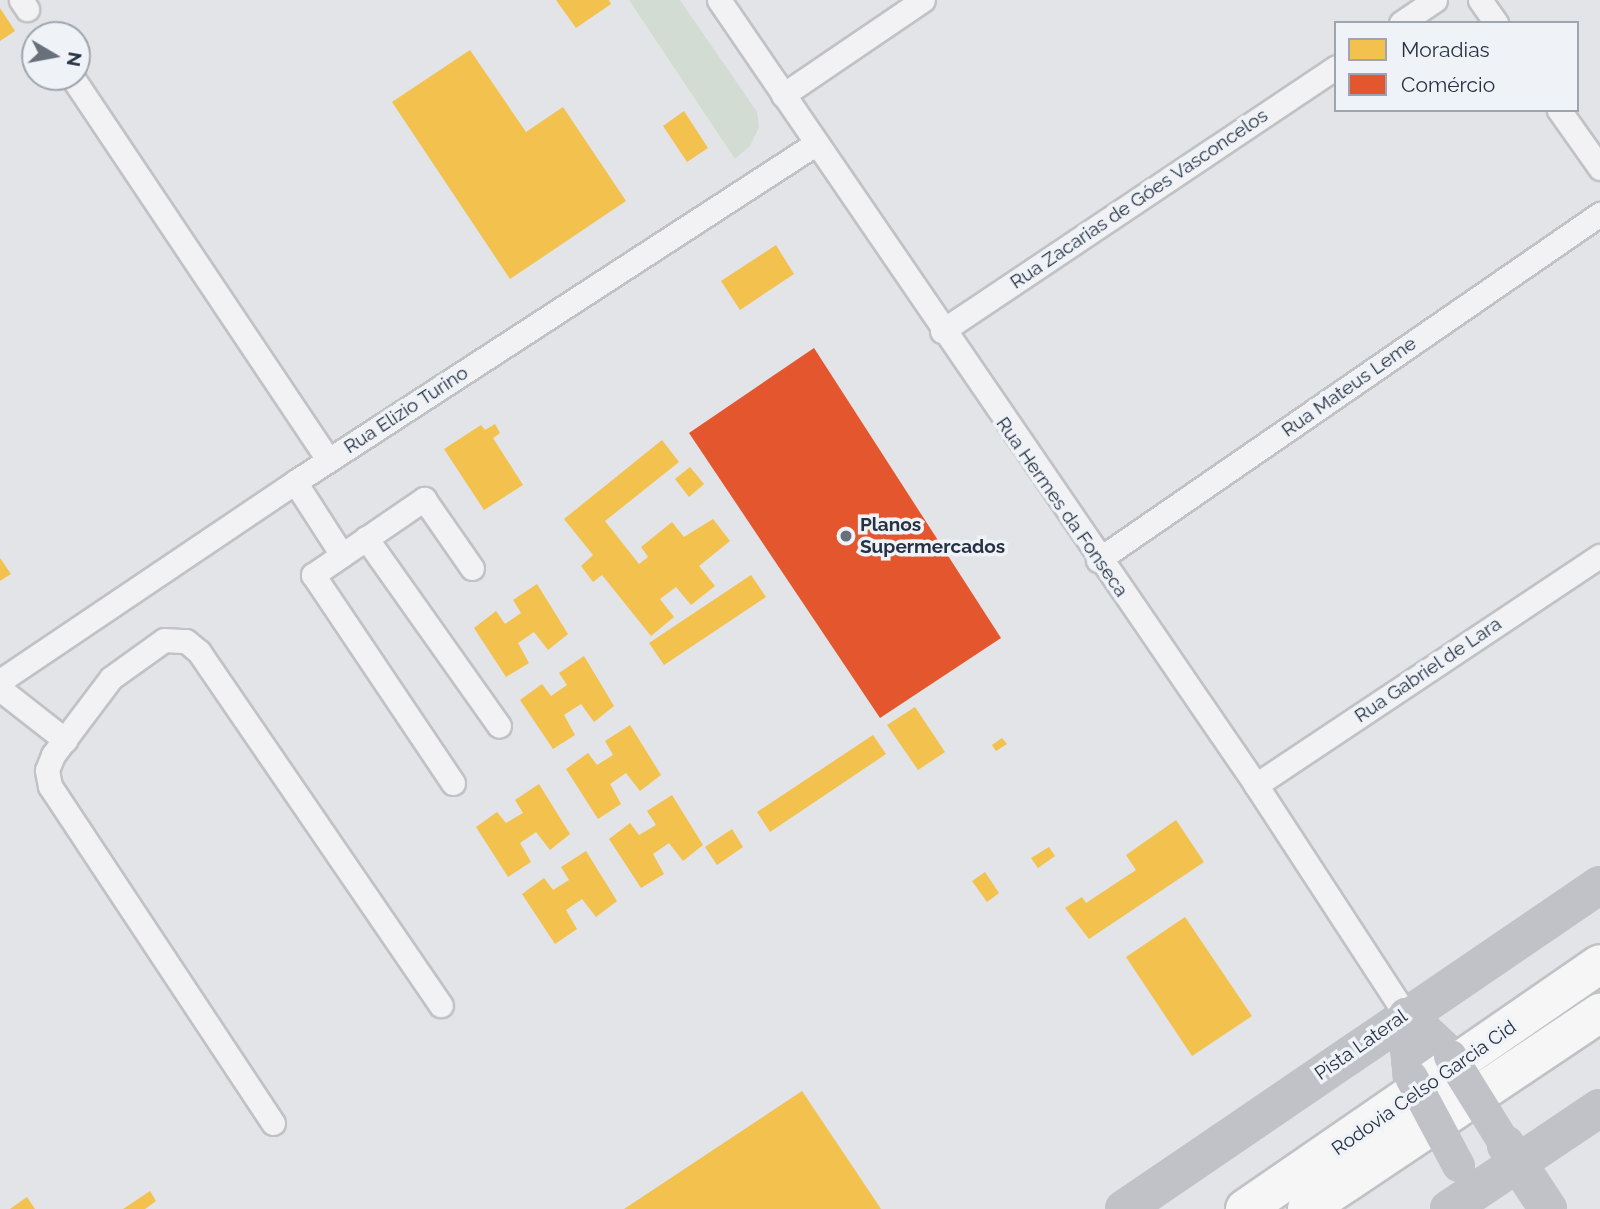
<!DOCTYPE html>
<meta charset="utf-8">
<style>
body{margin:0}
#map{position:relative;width:1600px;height:1209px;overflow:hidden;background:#e2e4e7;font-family:Raleway,sans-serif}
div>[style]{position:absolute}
.green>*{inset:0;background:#d2dcd2}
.homes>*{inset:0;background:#f2c14e}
.shops>*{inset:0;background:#e4572e}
.roads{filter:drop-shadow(2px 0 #c0c2c5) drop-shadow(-2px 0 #c0c2c5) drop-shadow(0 2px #c0c2c5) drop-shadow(0 -2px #c0c2c5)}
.street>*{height:23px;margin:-11.5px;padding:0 11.5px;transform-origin:11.5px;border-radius:11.5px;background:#f2f2f4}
.secondary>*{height:33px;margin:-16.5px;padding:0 16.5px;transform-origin:16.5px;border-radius:16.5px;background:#c0c2c7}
.highway>*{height:38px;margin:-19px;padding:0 19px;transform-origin:19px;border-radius:19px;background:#f6f6f7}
.secondary-bridge>*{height:33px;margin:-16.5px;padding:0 16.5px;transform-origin:16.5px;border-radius:16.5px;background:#c0c2c7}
.dots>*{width:19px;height:19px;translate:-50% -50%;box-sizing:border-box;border:4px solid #eff3f7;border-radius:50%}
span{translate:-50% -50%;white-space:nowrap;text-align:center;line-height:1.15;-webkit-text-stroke:7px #eff3f7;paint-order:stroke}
.street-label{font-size:19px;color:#273143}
.poi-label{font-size:19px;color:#273143;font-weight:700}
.left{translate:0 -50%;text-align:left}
.legend{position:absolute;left:1334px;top:21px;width:245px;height:91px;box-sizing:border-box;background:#eff3f7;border:2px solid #9fa5af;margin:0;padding:9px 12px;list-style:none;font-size:21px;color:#273143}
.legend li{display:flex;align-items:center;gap:14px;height:35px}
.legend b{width:35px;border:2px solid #9fa5af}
.north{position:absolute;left:21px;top:21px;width:70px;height:70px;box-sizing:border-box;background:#eff3f7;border:2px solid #9fa5af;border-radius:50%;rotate:100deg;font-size:19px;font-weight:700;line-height:28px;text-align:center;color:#273143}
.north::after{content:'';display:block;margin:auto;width:24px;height:32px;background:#68707c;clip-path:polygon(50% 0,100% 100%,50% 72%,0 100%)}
</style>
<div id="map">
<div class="green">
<div style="clip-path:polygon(629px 0,680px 0,757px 112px,759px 127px,750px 146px,735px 159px)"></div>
</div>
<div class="homes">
<div style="clip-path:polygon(556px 0,609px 0,611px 4px,576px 28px)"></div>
<div style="clip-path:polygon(0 8px,15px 31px,0 41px)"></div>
<div style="clip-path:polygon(470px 50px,526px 132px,563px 107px,626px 201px,510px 279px,392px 102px)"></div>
<div style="clip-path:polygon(684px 111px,708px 148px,687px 162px,663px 126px)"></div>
<div style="clip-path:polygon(776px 245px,794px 274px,740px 310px,721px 281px)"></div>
<div style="clip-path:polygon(495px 424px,500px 433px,493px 438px,523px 485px,484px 510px,444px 449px,481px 425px,485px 430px)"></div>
<div style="clip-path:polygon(662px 440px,679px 462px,605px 521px,639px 564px,648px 557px,641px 547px,672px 522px,684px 537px,713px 519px,730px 541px,699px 566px,715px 586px,691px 605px,676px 587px,660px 599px,674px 617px,651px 636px,602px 575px,593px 582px,581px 566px,593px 555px,564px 519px)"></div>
<div style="clip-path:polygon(690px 467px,704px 484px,689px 497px,675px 479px)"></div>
<div style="clip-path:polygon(0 558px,11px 574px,0 581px)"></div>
<div style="clip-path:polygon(751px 575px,766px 597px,664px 665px,649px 643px)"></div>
<div style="clip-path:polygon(537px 584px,568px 634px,548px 650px,534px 632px,518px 643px,529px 663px,506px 677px,474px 628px,496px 611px,505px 624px,521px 613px,513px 600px)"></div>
<div style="clip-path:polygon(584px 656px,614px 706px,594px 722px,581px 704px,564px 715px,575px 735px,553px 749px,520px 700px,542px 684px,551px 696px,567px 685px,559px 673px)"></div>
<div style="clip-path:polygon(915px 707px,945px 752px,918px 770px,887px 725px)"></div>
<div style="clip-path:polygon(630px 725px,661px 775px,640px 791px,626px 773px,610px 784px,621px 804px,598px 819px,566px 769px,588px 753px,597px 765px,613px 755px,605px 741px)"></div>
<div style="clip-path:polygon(873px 735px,886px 754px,770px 832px,757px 812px)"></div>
<div style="clip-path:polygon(1002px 738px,1007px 744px,996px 751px,992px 745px)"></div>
<div style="clip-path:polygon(539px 784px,570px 834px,550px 850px,536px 832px,520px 843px,531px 862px,508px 877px,476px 827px,497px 812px,506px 823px,523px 813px,515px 800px)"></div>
<div style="clip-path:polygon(672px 795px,703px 845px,683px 861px,669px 843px,653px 854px,664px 874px,641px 888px,609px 839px,630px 823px,639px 835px,656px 825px,647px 811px)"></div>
<div style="clip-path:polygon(1176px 820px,1204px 862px,1089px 939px,1065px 908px,1082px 897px,1086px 903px,1136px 870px,1126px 855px)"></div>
<div style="clip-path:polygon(732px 829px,743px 847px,717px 865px,705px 847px)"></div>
<div style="clip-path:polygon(1049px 847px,1055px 856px,1038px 868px,1031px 858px)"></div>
<div style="clip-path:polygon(586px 851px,617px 901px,596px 917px,582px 899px,566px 910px,577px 929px,555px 944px,522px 894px,544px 878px,553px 890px,569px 880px,561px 867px)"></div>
<div style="clip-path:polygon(985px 872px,999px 893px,987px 902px,972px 881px)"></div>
<div style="clip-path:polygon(1185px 917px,1252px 1016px,1192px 1056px,1126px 957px)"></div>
<div style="clip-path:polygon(802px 1091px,881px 1209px,624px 1209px)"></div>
<div style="clip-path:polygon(150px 1191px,156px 1201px,145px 1209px,123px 1209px)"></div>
<div style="clip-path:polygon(27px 1197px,35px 1209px,10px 1209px)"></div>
</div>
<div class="shops">
<div style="clip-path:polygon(814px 348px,1001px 638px,880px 718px,689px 433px)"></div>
</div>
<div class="roads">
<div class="street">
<div style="left:21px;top:0;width:11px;rotate:56deg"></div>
<div style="left:719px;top:0;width:951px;rotate:55.62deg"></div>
<div style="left:1256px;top:785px;width:273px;rotate:56.9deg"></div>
<div style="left:1480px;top:0;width:28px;rotate:55deg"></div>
<div style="left:1401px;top:23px;width:41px;rotate:-34.1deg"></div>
<div style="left:72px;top:77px;width:461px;rotate:56.2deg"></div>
<div style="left:783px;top:95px;width:169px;rotate:-34.2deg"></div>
<div style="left:1559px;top:110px;width:71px;rotate:54.7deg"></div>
<div style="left:942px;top:331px;width:474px;rotate:-33.8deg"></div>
<div style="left:295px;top:482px;width:87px;rotate:57.2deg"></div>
<div style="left:366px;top:538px;width:230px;rotate:54.7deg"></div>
<div style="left:1098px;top:560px;width:610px;rotate:-34.58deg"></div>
<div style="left:0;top:681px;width:356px;rotate:-34deg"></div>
<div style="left:295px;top:482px;width:620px;rotate:-33.02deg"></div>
<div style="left:0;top:689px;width:83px;rotate:38.1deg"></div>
<div style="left:453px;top:783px;width:251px;rotate:-123.9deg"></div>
<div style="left:313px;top:575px;width:135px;rotate:-34.4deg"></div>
<div style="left:424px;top:499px;width:84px;rotate:55.2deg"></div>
<div style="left:1256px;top:785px;width:413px;rotate:-33.7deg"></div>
<div style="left:273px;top:1123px;width:404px;rotate:-123.5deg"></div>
<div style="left:50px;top:786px;width:16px;rotate:-101deg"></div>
<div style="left:47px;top:770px;width:16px;rotate:-68deg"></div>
<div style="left:53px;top:755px;width:96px;rotate:-53deg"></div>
<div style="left:111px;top:678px;width:65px;rotate:-35.6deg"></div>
<div style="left:164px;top:640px;width:22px;rotate:3deg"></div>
<div style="left:186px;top:641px;width:17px;rotate:40deg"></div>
<div style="left:199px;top:652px;width:428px;rotate:55.6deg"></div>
</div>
<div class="secondary">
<div style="left:1405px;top:1014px;width:63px;rotate:84.6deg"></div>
<div style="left:1405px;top:1014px;width:62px;rotate:43deg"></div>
<div style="left:1505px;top:1144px;width:78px;rotate:56.5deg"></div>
<div style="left:1123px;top:1209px;width:577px;rotate:-34.27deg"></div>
<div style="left:1448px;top:1209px;width:183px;rotate:-33.9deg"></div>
</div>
<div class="highway">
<div style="left:1245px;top:1209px;width:431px;rotate:-34.6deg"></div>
<div style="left:1307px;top:1209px;width:353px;rotate:-33.8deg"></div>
</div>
</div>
<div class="secondary-bridge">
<div style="left:1450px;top:1056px;width:100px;rotate:58.1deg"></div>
<div style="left:1411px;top:1077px;width:100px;rotate:61.9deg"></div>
</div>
<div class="dots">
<div style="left:846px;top:536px;background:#68707c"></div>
</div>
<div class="street-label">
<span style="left:1139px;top:199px;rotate:-34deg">Rua Zacarias de Góes Vasconcelos</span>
<span style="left:1349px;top:387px;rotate:-35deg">Rua Mateus Leme</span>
<span style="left:406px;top:410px;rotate:-33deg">Rua Elizio Turino</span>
<span style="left:1062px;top:507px;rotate:55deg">Rua Hermes da Fonseca</span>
<span style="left:1428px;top:670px;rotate:-34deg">Rua Gabriel de Lara</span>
<span style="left:1361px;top:1045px;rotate:-35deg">Pista Lateral</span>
<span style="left:1424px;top:1088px;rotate:-35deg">Rodovia Celso Garcia Cid</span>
</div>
<div class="poi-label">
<span class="left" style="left:860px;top:536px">Planos<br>Supermercados</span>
</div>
<ul class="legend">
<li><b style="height:19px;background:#f2c14e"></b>Moradias</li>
<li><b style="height:19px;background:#e4572e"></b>Comércio</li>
</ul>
<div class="north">N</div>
</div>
